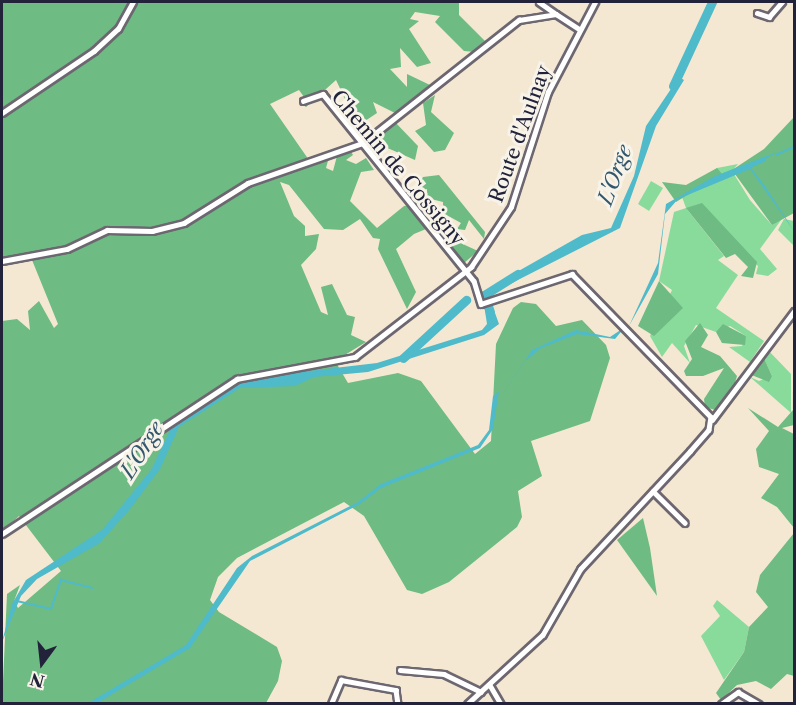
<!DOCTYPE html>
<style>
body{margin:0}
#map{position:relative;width:796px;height:705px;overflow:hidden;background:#f4e8d2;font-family:"Libre Caslon Text",serif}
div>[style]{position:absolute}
.green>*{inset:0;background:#89db9b}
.forest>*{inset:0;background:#6ebb83}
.water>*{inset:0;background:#4fbaca}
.stream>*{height:1.5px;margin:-0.75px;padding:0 0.75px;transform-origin:0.75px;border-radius:0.75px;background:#4fbaca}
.river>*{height:9px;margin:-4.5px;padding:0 4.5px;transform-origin:4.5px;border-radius:4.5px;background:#4fbaca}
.roads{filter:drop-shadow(2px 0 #6c6770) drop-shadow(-2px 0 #6c6770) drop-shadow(0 2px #6c6770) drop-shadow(0 -2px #6c6770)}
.minor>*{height:4.5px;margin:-2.25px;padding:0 2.25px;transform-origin:2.25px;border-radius:2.25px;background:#fff}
span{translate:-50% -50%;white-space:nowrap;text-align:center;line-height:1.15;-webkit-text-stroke:6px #f7f3e8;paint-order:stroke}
.street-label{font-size:20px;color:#22223b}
.water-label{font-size:21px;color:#32576d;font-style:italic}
.frame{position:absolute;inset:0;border:3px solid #22223b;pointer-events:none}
.north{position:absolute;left:12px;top:633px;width:60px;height:60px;-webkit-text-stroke:4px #f7f3e8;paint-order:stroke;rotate:195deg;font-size:16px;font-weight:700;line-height:24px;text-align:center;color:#22223b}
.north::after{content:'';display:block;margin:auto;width:21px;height:27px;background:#22223b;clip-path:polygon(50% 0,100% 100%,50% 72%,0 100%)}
</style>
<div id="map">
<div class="green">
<div style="clip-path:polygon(738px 164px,732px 171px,750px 200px,772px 225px,784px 216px,760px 249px,777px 269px,768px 276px,756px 274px,758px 266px,686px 208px,724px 256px,718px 260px,738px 275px,716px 308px,764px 341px,750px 362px,729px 347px,742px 346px,746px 336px,730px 326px,716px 332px,696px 325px,684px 346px,690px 363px,672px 343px,662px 357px,650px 336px,672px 290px,659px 281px,674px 212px,686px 208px,682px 197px,717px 168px)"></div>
<div style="clip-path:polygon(651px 181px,663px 188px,649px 211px,638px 204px)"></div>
<div style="clip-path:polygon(784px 219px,794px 221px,794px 246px,778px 230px)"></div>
<div style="clip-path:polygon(766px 348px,791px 374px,791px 413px,750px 377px,759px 381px,772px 376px,763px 356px)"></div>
<div style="clip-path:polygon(717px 600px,749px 627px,744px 652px,724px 680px,701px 636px,720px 616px,713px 606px)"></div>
</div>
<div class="forest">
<div style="clip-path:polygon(2px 2px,459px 2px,459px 15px,485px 41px,475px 52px,464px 51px,435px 22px,440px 16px,415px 12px,410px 19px,419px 21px,409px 29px,431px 63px,417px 67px,400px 48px,401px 67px,390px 69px,407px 87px,407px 74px,430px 85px,423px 96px,395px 113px,373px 102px,377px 113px,365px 121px,354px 118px,336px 80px,306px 107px,299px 102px,304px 97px,299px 90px,270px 104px,311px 163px,329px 157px,326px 168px,333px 171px,337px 156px,350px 150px,353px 155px,346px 160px,356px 164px,366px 158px,374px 170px,361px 172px,350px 201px,377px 228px,404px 206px,424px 203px,426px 211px,430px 206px,436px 210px,432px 216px,439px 225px,442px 218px,448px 220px,454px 240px,478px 251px,463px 264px,426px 229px,414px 234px,396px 249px,416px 292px,407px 309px,378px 249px,380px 239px,373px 238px,360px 219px,343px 230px,324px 229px,289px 185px,280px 182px,294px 216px,305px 226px,305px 236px,319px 234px,316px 249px,301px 265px,321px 312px,328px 315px,321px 287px,332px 284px,347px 315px,355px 317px,351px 335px,366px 342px,335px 361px,348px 383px,398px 373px,421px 381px,475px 454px,491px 441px,496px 344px,513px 308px,521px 302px,536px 304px,556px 326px,582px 320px,606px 345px,610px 358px,590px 421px,531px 441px,542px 476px,518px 491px,522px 517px,517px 527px,449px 582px,422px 594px,407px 590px,364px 516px,344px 502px,237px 558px,218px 577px,210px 600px,219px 612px,277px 647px,282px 661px,278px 681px,266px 703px,2px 703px,7px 594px,20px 585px,14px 601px,18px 608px,61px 571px,19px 516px,2px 532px,2px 321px,17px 319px,30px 330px,28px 311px,39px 301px,54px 328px,58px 324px,32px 260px,2px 262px)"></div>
<div style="clip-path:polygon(435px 95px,431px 112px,454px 133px,445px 150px,434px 152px,415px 131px,426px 125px,423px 103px)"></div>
<div style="clip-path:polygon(794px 117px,794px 213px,772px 225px,732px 170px,764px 149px)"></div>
<div style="clip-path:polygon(393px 120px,418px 146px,415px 160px,376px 143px)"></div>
<div style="clip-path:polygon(717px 168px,722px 174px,676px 202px,662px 182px,686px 185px)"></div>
<div style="clip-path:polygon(439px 175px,485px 232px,484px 239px,469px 220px,465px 230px,457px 229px,461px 223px,443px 213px,443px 202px,427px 198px,427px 189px,414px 193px,423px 177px)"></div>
<div style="clip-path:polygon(702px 203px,757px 262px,753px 278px,741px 276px,748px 267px,735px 254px,726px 258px,686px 208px)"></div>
<div style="clip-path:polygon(659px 281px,683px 308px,654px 336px,638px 326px)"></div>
<div style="clip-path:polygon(700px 323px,708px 335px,701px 347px,720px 356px,737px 376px,732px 393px,715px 410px,705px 407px,704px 399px,724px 368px,703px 376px,686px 376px,684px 371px,692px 359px,685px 341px)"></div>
<div style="clip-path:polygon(723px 324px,746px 336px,745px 345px,722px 343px,716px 332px)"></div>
<div style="clip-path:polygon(763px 356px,772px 376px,769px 382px,749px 374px)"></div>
<div style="clip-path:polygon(791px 374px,794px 425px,782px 428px,794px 434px,794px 528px,777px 507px,761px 498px,779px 474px,759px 467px,756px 449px,769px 431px,748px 408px,778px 427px,793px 410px)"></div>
<div style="clip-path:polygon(643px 518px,650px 548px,657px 596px,617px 540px)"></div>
<div style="clip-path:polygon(794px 533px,794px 676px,787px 674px,771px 689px,756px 681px,737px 685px,721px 700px,716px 693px,744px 652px,749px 627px,768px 607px,756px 592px,760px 575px)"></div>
</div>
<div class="water">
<div style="clip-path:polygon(679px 77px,684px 80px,656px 126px,620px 228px,510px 284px,508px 277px,582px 235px,611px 228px,634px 176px,646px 126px)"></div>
<div style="clip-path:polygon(777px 152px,751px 168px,765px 186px,794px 231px,750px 169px,678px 199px,665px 214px,658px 274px,629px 326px,658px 263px,666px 204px,715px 176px)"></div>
<div style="clip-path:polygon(491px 302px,499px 324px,484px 335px,368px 372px,314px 377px,295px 386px,240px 388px,179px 427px,160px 469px,130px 509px,100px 543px,37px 579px,21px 596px,2px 642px,12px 604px,26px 580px,102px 530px,151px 470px,173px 424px,187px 414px,249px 378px,377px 363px,482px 330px,487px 324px,484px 305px)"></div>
<div style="clip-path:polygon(625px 327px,615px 339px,577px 334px,541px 348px,525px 361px,502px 395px,532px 350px,576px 330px,610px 337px)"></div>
<div style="clip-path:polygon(499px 391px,493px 429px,480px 448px,381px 488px,360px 504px,250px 561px,190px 648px,99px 702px,88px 703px,186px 645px,237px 568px,252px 556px,358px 502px,381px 484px,478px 445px,489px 430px,493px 396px)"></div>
</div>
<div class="stream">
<div style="left:776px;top:155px;width:20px;rotate:-24deg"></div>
<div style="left:713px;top:181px;width:55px;rotate:-21.4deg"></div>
<div style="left:17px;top:601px;width:35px;rotate:13deg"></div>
<div style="left:51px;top:609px;width:31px;rotate:-71deg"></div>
<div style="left:61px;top:580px;width:33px;rotate:14deg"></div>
</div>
<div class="river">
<div style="left:673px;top:86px;width:93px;rotate:-65.1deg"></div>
<div style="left:490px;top:312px;width:18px;rotate:-109deg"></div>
<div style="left:484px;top:295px;width:40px;rotate:-32deg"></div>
<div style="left:403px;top:358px;width:86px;rotate:-42.6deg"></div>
</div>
<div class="roads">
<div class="minor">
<div style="left:539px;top:2px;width:21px;rotate:35deg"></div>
<div style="left:757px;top:13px;width:13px;rotate:18deg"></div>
<div style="left:769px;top:17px;width:20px;rotate:-49deg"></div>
<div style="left:303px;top:101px;width:21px;rotate:-19deg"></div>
<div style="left:323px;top:94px;width:240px;rotate:51.1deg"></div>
<div style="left:474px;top:281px;width:24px;rotate:73deg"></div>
<div style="left:481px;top:304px;width:96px;rotate:-18.2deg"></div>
<div style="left:572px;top:274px;width:199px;rotate:45.8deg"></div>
<div style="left:711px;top:417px;width:13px;rotate:99deg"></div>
<div style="left:709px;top:430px;width:28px;rotate:131deg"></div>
<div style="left:691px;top:451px;width:161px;rotate:133deg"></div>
<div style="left:581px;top:569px;width:76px;rotate:119.9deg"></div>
<div style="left:543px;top:635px;width:102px;rotate:137.4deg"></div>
<div style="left:2px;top:113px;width:111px;rotate:-34deg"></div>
<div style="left:94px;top:51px;width:33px;rotate:-43deg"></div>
<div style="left:118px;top:29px;width:31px;rotate:-61deg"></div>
<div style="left:2px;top:261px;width:66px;rotate:-10.5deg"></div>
<div style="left:67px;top:249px;width:44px;rotate:-25.4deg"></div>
<div style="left:107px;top:230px;width:45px;rotate:1.3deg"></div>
<div style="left:152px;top:231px;width:33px;rotate:-14deg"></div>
<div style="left:184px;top:223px;width:75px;rotate:-32deg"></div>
<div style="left:248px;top:183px;width:122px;rotate:-19.2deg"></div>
<div style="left:363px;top:143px;width:199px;rotate:-38.3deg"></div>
<div style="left:519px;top:20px;width:37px;rotate:-9deg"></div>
<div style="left:556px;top:14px;width:27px;rotate:33deg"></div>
<div style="left:712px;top:420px;width:136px;rotate:-53deg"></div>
<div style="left:653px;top:491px;width:45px;rotate:45deg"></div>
<div style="left:2px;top:534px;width:282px;rotate:-33.4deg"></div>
<div style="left:237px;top:379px;width:120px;rotate:-10.6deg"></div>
<div style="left:355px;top:357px;width:147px;rotate:-37.8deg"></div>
<div style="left:471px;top:267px;width:72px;rotate:-56.3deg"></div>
<div style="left:511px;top:207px;width:121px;rotate:-72.2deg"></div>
<div style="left:548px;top:92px;width:102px;rotate:-62.4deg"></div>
<div style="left:400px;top:670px;width:44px;rotate:5.2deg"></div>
<div style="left:444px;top:674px;width:41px;rotate:25.9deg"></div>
<div style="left:490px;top:685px;width:22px;rotate:60deg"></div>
<div style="left:331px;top:704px;width:26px;rotate:-67deg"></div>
<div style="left:341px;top:680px;width:56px;rotate:10.3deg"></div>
<div style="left:396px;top:690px;width:14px;rotate:82deg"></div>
<div style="left:721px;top:704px;width:21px;rotate:-35deg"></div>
<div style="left:738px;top:692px;width:24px;rotate:30deg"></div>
</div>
</div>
<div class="street-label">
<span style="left:520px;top:134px;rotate:-70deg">Route d'Aulnay</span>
<span style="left:398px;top:168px;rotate:50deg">Chemin de Cossigny</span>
</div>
<div class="water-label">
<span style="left:615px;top:175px;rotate:-70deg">L'Orge</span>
<span style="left:142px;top:450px;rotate:-58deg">L'Orge</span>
</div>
<div class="frame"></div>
<div class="north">N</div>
</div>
